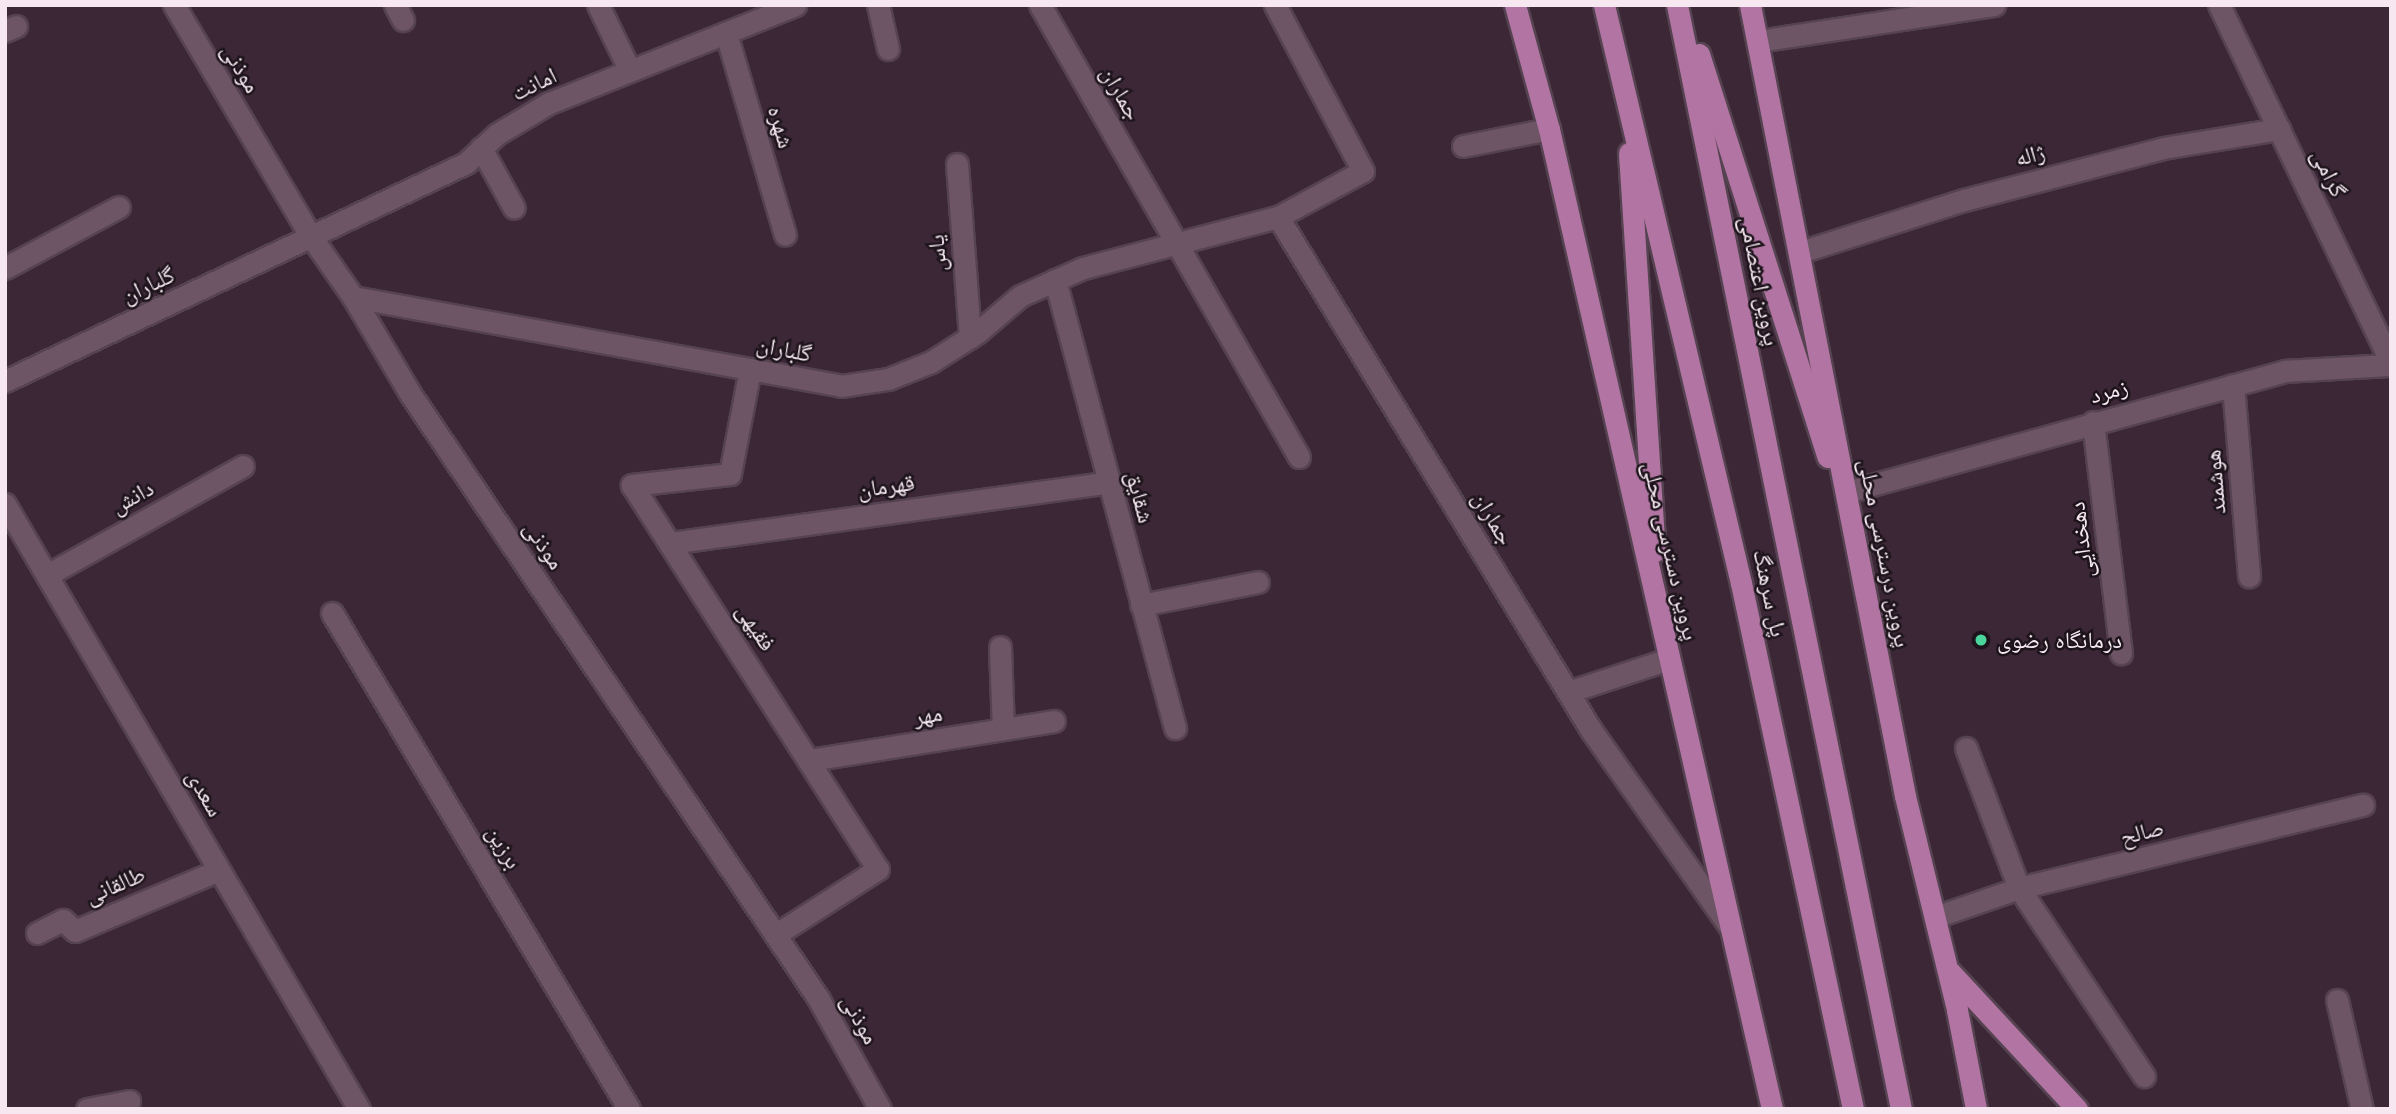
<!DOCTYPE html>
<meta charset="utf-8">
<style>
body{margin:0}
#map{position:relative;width:2396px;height:1114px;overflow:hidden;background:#3c2737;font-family:Arial,"Noto Naskh Arabic",sans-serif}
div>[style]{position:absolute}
.roads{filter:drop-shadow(2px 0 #564351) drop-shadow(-2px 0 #564351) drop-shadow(0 2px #564351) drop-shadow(0 -2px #564351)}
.minor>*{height:21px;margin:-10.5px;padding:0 10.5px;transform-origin:10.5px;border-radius:10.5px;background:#6d5566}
.major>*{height:21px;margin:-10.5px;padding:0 10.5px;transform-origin:10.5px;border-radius:10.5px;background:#b275a3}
.dots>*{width:19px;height:19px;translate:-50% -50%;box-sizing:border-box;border:4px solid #1d141b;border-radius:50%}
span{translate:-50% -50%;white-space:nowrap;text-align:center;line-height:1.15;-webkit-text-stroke:5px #1d141b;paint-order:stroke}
.street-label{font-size:23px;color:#f6e7f1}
.poi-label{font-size:23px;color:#f6e7f1}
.left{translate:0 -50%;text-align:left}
.frame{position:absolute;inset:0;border:7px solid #f6e7f1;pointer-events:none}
</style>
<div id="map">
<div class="roads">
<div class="minor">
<div style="left:174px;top:5px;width:271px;rotate:59.4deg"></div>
<div style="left:312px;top:238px;width:72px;rotate:55.2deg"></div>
<div style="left:353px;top:297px;width:114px;rotate:59.4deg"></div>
<div style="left:411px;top:395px;width:728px;rotate:55.98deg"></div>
<div style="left:818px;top:998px;width:127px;rotate:60.8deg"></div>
<div style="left:395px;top:5px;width:17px;rotate:62deg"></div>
<div style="left:598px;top:5px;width:73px;rotate:64.1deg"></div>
<div style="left:878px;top:5px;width:45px;rotate:77.2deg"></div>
<div style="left:1040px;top:5px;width:521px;rotate:60.19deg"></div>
<div style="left:1275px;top:5px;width:188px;rotate:62.1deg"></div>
<div style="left:1363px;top:171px;width:97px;rotate:151.6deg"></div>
<div style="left:2219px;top:5px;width:397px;rotate:64.3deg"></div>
<div style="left:5px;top:31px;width:12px;rotate:-24deg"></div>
<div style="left:726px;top:33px;width:210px;rotate:73.7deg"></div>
<div style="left:1758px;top:41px;width:239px;rotate:-8.7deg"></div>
<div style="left:1463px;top:146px;width:88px;rotate:-11.2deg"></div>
<div style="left:481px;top:148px;width:68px;rotate:61.2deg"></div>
<div style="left:957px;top:164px;width:174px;rotate:85.7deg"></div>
<div style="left:1800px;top:252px;width:172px;rotate:-17.6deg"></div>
<div style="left:1964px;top:200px;width:206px;rotate:-14.6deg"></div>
<div style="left:2163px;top:148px;width:118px;rotate:-9.3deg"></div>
<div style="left:5px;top:268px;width:129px;rotate:-28.2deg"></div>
<div style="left:1055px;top:280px;width:464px;rotate:75deg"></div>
<div style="left:353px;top:297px;width:496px;rotate:10.3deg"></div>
<div style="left:841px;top:386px;width:48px;rotate:-8.5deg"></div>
<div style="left:888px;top:379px;width:46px;rotate:-21.6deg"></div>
<div style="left:931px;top:362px;width:56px;rotate:-32.6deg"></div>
<div style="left:978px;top:332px;width:55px;rotate:-40.6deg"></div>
<div style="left:1020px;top:296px;width:69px;rotate:-24deg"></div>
<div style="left:1083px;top:268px;width:202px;rotate:-14.7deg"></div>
<div style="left:1278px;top:217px;width:601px;rotate:58.61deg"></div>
<div style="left:1591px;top:730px;width:241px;rotate:54.8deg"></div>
<div style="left:750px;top:369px;width:107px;rotate:100.8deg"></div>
<div style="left:730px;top:474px;width:99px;rotate:173.6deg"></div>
<div style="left:632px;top:485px;width:456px;rotate:57.4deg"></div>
<div style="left:878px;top:869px;width:122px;rotate:147.3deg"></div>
<div style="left:5px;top:381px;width:510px;rotate:-25.31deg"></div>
<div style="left:466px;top:163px;width:42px;rotate:-43.1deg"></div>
<div style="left:497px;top:134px;width:61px;rotate:-30.8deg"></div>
<div style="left:549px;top:103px;width:265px;rotate:-21.7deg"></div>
<div style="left:2233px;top:385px;width:192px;rotate:85.2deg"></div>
<div style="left:2093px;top:422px;width:233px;rotate:83.1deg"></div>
<div style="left:1846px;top:492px;width:456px;rotate:-15.4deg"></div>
<div style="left:2286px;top:371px;width:105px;rotate:-3.3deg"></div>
<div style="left:5px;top:504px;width:701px;rotate:59.67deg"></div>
<div style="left:671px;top:543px;width:442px;rotate:-7.9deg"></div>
<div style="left:47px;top:575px;width:224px;rotate:-29.1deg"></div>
<div style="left:1141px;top:605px;width:119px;rotate:-11.1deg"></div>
<div style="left:332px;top:613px;width:578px;rotate:59.09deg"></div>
<div style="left:1000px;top:647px;width:82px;rotate:87.9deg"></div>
<div style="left:1568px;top:692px;width:106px;rotate:-18.1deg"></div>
<div style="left:1966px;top:748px;width:150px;rotate:69.3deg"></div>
<div style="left:2019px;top:888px;width:226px;rotate:56.4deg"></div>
<div style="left:810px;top:760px;width:247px;rotate:-9.1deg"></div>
<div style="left:1935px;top:917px;width:89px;rotate:-19deg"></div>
<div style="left:2019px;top:888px;width:354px;rotate:-13.6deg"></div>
<div style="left:37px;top:933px;width:29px;rotate:-27deg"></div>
<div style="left:63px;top:920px;width:16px;rotate:43deg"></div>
<div style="left:75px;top:931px;width:156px;rotate:-23deg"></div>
<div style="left:2337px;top:1000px;width:112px;rotate:77.1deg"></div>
<div style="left:87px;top:1109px;width:43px;rotate:-10.8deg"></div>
</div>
<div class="major">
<div style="left:1515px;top:5px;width:129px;rotate:74.7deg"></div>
<div style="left:1549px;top:129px;width:1005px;rotate:77.18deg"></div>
<div style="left:1604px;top:5px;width:594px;rotate:76.67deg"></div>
<div style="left:1741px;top:583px;width:538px;rotate:77.98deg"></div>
<div style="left:1677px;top:5px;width:1126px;rotate:78.53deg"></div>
<div style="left:1750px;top:5px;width:806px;rotate:78.91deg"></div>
<div style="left:1905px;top:796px;width:220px;rotate:76.3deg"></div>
<div style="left:1957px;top:1010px;width:101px;rotate:79.1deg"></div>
<div style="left:1699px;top:54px;width:423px;rotate:72.3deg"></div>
<div style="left:1629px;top:153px;width:399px;rotate:86.3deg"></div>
<div style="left:1950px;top:972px;width:187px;rotate:47.2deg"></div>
</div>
</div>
<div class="dots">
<div style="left:1981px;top:640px;background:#4bd49b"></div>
</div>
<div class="street-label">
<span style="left:241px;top:68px;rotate:59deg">موذنی</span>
<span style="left:534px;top:84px;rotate:-26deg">امانت</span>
<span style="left:1121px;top:93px;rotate:60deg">جماران</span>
<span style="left:781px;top:127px;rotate:74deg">شهره</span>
<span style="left:2030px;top:155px;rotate:-15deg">ژاله</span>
<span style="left:2329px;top:173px;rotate:64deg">گرامی</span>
<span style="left:937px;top:253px;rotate:-94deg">یاس</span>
<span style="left:1760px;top:281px;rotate:79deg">پروین اعتصامی</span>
<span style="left:148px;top:285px;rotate:-25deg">گلباران</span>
<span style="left:784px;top:349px;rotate:11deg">گلباران</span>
<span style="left:2109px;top:391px;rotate:-15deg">زمرد</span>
<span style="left:2215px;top:482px;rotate:-95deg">هوشمند</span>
<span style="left:886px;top:486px;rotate:-8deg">قهرمان</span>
<span style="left:132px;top:497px;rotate:-29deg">دانش</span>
<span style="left:1140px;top:497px;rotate:75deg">شقایق</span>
<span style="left:1493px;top:518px;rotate:59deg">جماران</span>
<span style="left:2081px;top:540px;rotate:-97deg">دهخدایی</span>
<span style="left:544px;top:545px;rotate:56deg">موذنی</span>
<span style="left:1671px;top:551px;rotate:77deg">پروین دسترسی محلی</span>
<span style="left:1885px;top:553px;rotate:79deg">پروین درسترسی محلی</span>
<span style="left:1770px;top:593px;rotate:78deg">پل سرهنگ</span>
<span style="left:756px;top:627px;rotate:57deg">فقیهی</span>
<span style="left:928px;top:715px;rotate:-9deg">مهر</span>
<span style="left:205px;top:793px;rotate:60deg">سعدی</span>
<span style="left:2142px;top:832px;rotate:-14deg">صالح</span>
<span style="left:504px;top:847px;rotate:59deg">برزین</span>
<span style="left:115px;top:885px;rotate:-23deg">طالقانی</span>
<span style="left:860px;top:1019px;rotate:61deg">موذنی</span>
</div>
<div class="poi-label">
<span class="left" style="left:1997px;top:640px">درمانگاه رضوی</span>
</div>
<div class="frame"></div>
</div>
